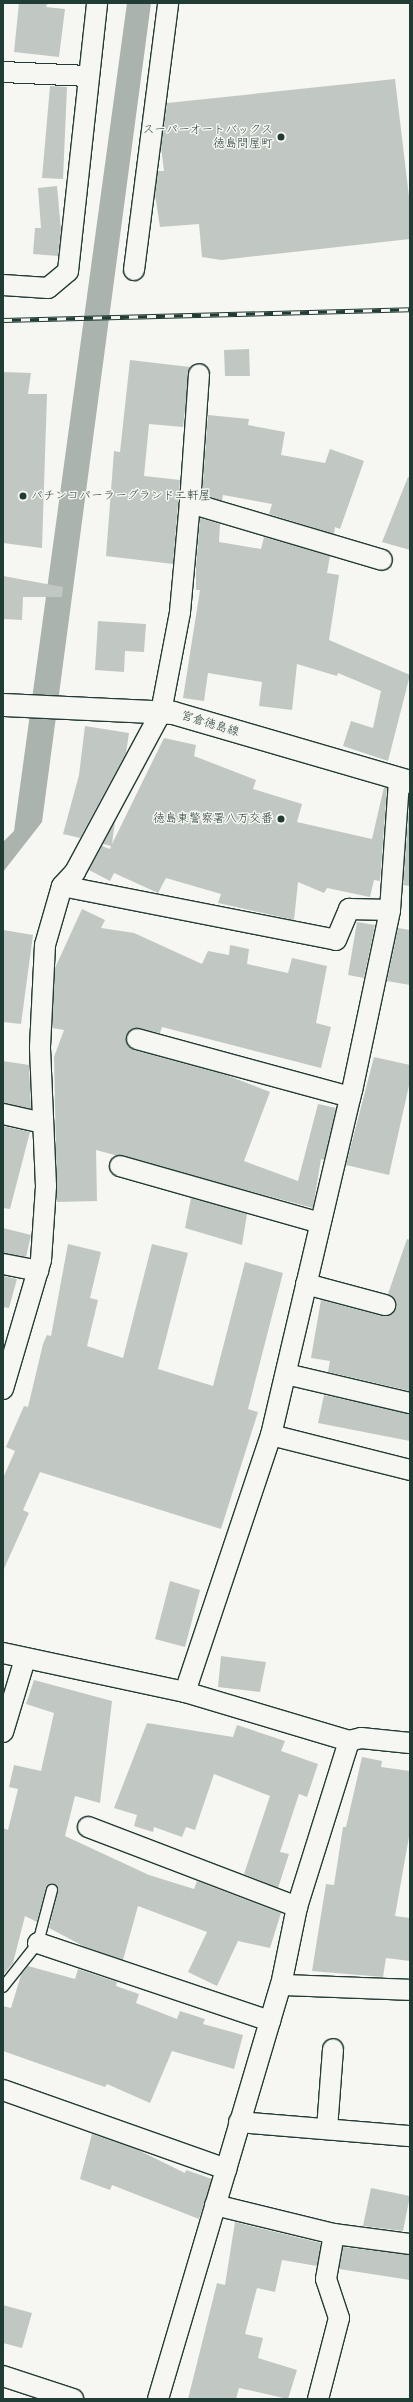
<!DOCTYPE html>
<meta charset="utf-8">
<style>
body{margin:0}
#map{position:relative;width:413px;height:2402px;overflow:hidden;background:#f6f6f2;font-family:Pangolin,"Klee One",sans-serif}
div>[style]{position:absolute}
.water>*{inset:0;background:#aab3ae}
.building>*{inset:0;background:#c1c8c3}
.roads{filter:drop-shadow(1px 0 #1f3d34) drop-shadow(-1px 0 #1f3d34) drop-shadow(0 1px #1f3d34) drop-shadow(0 -1px #1f3d34)}
.service>*{height:10px;margin:-5px;padding:0 5px;transform-origin:5px;border-radius:5px;background:#f6f6f2}
.minor>*{height:20px;margin:-10px;padding:0 10px;transform-origin:10px;border-radius:10px;background:#f6f6f2}
.secondary>*{height:22px;margin:-11px;padding:0 11px;transform-origin:11px;border-radius:11px;background:#f6f6f2}
.rail>*{height:4.5px;margin-top:-2.25px;transform-origin:0;background:repeating-linear-gradient(90deg,#f6f6f2 0 9px,#1f3d34 0 18px);box-sizing:border-box;border-block:1px solid #1f3d34}
.dots>*{width:11px;height:11px;translate:-50% -50%;box-sizing:border-box;border:2px solid #f6f6f2;border-radius:50%}
span{translate:-50% -50%;white-space:nowrap;text-align:center;line-height:1.15;-webkit-text-stroke:3px #f6f6f2;paint-order:stroke}
.poi-label{font-size:12px;color:#1f3d34}
.right{translate:-100% -50%;text-align:right}
.left{translate:0 -50%;text-align:left}
.street-label{font-size:12px;color:#1f3d34}
.frame{position:absolute;inset:0;border:4px solid #1f3d34;pointer-events:none}
</style>
<div id="map">
<div class="water">
<div style="clip-path:polygon(127px 3px,151px 3px,42px 822px,3px 872px,3px 842px,14px 831px)"></div>
</div>
<div class="building">
<div style="clip-path:polygon(19px 3px,48px 3px,46px 7px,65px 9px,59px 57px,14px 52px)"></div>
<div style="clip-path:polygon(395px 79px,410px 205px,410px 239px,221px 260px,202px 257px,199px 224px,160px 227px,155px 194px,158px 171px,164px 171px,161px 147px,167px 103px)"></div>
<div style="clip-path:polygon(50px 86px,67px 87px,63px 179px,42px 178px)"></div>
<div style="clip-path:polygon(57px 186px,61px 230px,58px 256px,33px 254px,35px 228px,41px 228px,38px 188px)"></div>
<div style="clip-path:polygon(249px 349px,250px 376px,225px 376px,224px 350px)"></div>
<div style="clip-path:polygon(130px 360px,190px 367px,183px 427px,149px 424px,144px 476px,180px 480px,173px 564px,106px 556px,114px 451px,120px 452px)"></div>
<div style="clip-path:polygon(3px 372px,31px 373px,28px 394px,47px 394px,42px 548px,3px 543px)"></div>
<div style="clip-path:polygon(208px 415px,249px 419px,248px 425px,285px 432px,281px 455px,325px 463px,330px 449px,364px 461px,340px 529px,335px 527px,334px 534px,269px 514px,272px 504px,223px 495px,222px 501px,202px 495px)"></div>
<div style="clip-path:polygon(408px 477px,410px 478px,410px 550px,382px 542px)"></div>
<div style="clip-path:polygon(200px 518px,220px 524px,219px 542px,261px 549px,264px 537px,330px 556px,327px 573px,339px 575px,329px 640px,410px 675px,388px 761px,343px 746px,351px 721px,373px 728px,381px 691px,338px 673px,337px 676px,297px 664px,292px 710px,259px 706px,262px 682px,208px 673px,204px 701px,183px 698px,200px 590px,196px 590px,196px 567px)"></div>
<div style="clip-path:polygon(3px 576px,63px 587px,62px 597px,23px 597px,22px 620px,3px 619px)"></div>
<div style="clip-path:polygon(98px 621px,146px 624px,144px 652px,125px 651px,124px 672px,95px 670px)"></div>
<div style="clip-path:polygon(85px 726px,129px 733px,126px 753px,80px 838px,63px 834px,79px 775px)"></div>
<div style="clip-path:polygon(164px 738px,196px 745px,194px 756px,256px 780px,253px 789px,302px 804px,297px 822px,372px 839px,384px 787px,387px 788px,380px 881px,374px 880px,370px 897px,327px 888px,324px 893px,298px 882px,294px 920px,218px 903px,221px 894px,166px 878px,158px 893px,114px 873px,110px 881px,89px 870px,102px 846px,110px 849px,111px 846px,103px 844px,115px 821px,112px 844px)"></div>
<div style="clip-path:polygon(410px 794px,410px 886px,403px 885px)"></div>
<div style="clip-path:polygon(82px 909px,105px 920px,101px 928px,134px 933px,202px 964px,208px 951px,229px 955px,230px 945px,249px 949px,247px 964px,288px 973px,292px 958px,327px 966px,316px 1023px,331px 1027px,321px 1068px,162px 1027px,160px 1033px,134px 1028px,126px 1036px,129px 1047px,134px 1050px,226px 1075px,270px 1092px,244px 1161px,298px 1181px,318px 1104px,336px 1108px,324px 1160px,321px 1159px,313px 1208px,96px 1150px,97px 1201px,57px 1202px,54px 1057px,64px 1030px,52px 1028px,55px 968px)"></div>
<div style="clip-path:polygon(357px 922px,375px 925px,364px 978px,348px 975px)"></div>
<div style="clip-path:polygon(398px 928px,410px 930px,410px 985px,387px 981px)"></div>
<div style="clip-path:polygon(3px 930px,33px 935px,21px 1024px,3px 1022px)"></div>
<div style="clip-path:polygon(374px 1057px,410px 1065px,410px 1081px,389px 1175px,346px 1165px)"></div>
<div style="clip-path:polygon(3px 1061px,29px 1065px,31px 1109px,3px 1103px)"></div>
<div style="clip-path:polygon(3px 1126px,30px 1132px,10px 1209px,3px 1208px)"></div>
<div style="clip-path:polygon(191px 1198px,247px 1214px,242px 1245px,185px 1228px)"></div>
<div style="clip-path:polygon(3px 1228px,31px 1235px,26px 1257px,3px 1253px)"></div>
<div style="clip-path:polygon(407px 1239px,410px 1240px,410px 1391px,328px 1372px,330px 1361px,311px 1358px,321px 1300px,382px 1316px,393px 1313px,396px 1302px,388px 1294px)"></div>
<div style="clip-path:polygon(68px 1244px,101px 1252px,90px 1298px,98px 1300px,87px 1346px,123px 1358px,152px 1244px,188px 1253px,158px 1369px,213px 1386px,245px 1262px,283px 1273px,248px 1409px,258px 1412px,221px 1529px,40px 1472px,23px 1510px,29px 1513px,3px 1571px,3px 1478px,15px 1451px,6px 1447px,24px 1406px,28px 1407px,43px 1344px,47px 1335px,51px 1336px)"></div>
<div style="clip-path:polygon(3px 1276px,17px 1279px,9px 1308px,3px 1307px)"></div>
<div style="clip-path:polygon(324px 1395px,410px 1414px,410px 1441px,318px 1423px)"></div>
<div style="clip-path:polygon(170px 1581px,200px 1590px,185px 1647px,155px 1639px)"></div>
<div style="clip-path:polygon(221px 1656px,266px 1662px,260px 1692px,218px 1687px)"></div>
<div style="clip-path:polygon(34px 1680px,112px 1701px,100px 1803px,75px 1796px,65px 1836px,149px 1875px,194px 1889px,197px 1881px,281px 1913px,270px 1948px,238px 1941px,217px 1986px,188px 1972px,207px 1932px,138px 1906px,123px 1960px,85px 1947px,49px 1928px,58px 1891px,56px 1885px,51px 1884px,46px 1888px,37px 1922px,25px 1916px,13px 1963px,3px 1975px,3px 1828px,8px 1830px,18px 1789px,9px 1787px,14px 1765px,41px 1771px,54px 1713px,26px 1704px)"></div>
<div style="clip-path:polygon(147px 1723px,233px 1737px,237px 1725px,285px 1741px,281px 1751px,318px 1764px,307px 1797px,299px 1794px,280px 1852px,289px 1854px,278px 1888px,244px 1874px,270px 1796px,214px 1774px,195px 1830px,186px 1827px,182px 1837px,154px 1827px,153px 1832px,134px 1826px,137px 1815px,114px 1808px)"></div>
<div style="clip-path:polygon(362px 1757px,382px 1761px,381px 1767px,410px 1771px,410px 1831px,395px 1916px,410px 1918px,410px 1961px,386px 1958px,383px 1977px,312px 1971px,326px 1884px,334px 1885px,343px 1827px,346px 1827px)"></div>
<div style="clip-path:polygon(28px 1966px,75px 1979px,78px 1969px,117px 1982px,116px 1986px,139px 1994px,136px 2003px,177px 2019px,180px 2011px,205px 2019px,203px 2024px,243px 2035px,234px 2069px,172px 2051px,150px 2103px,107px 2084px,105px 2087px,3px 2051px,3px 2006px,11px 2008px,21px 1975px)"></div>
<div style="clip-path:polygon(92px 2134px,136px 2149px,185px 2173px,186px 2170px,212px 2179px,199px 2219px,112px 2185px,110px 2190px,80px 2179px)"></div>
<div style="clip-path:polygon(371px 2188px,410px 2196px,403px 2231px,363px 2226px)"></div>
<div style="clip-path:polygon(235px 2222px,321px 2243px,317px 2266px,282px 2260px,275px 2292px,257px 2288px,245px 2334px,263px 2338px,258px 2358px,297px 2370px,288px 2399px,239px 2388px,236px 2399px,188px 2399px,217px 2283px,225px 2285px)"></div>
<div style="clip-path:polygon(343px 2247px,410px 2255px,410px 2280px,339px 2269px)"></div>
<div style="clip-path:polygon(3px 2305px,32px 2313px,22px 2348px,3px 2343px)"></div>
</div>
<div class="roads">
<div class="service">
<div style="left:3px;top:1987px;width:56px;rotate:-51.5deg"></div>
<div style="left:38px;top:1943px;width:55px;rotate:-75.2deg"></div>
</div>
<div class="minor">
<div style="left:3px;top:72px;width:85px;rotate:2.7deg"></div>
<div style="left:134px;top:270px;width:269px;rotate:-82.7deg"></div>
<div style="left:3px;top:285px;width:45px;rotate:3.8deg"></div>
<div style="left:48px;top:288px;width:26px;rotate:-40deg"></div>
<div style="left:68px;top:271px;width:270px;rotate:-83.8deg"></div>
<div style="left:190px;top:503px;width:129px;rotate:-86deg"></div>
<div style="left:62px;top:886px;width:279px;rotate:11.1deg"></div>
<div style="left:336px;top:940px;width:34px;rotate:-67deg"></div>
<div style="left:349px;top:909px;width:41px;rotate:1.4deg"></div>
<div style="left:137px;top:1039px;width:221px;rotate:15.2deg"></div>
<div style="left:3px;top:1114px;width:41px;rotate:12.7deg"></div>
<div style="left:120px;top:1166px;width:208px;rotate:15.9deg"></div>
<div style="left:3px;top:1264px;width:36px;rotate:11deg"></div>
<div style="left:306px;top:1284px;width:82px;rotate:14.9deg"></div>
<div style="left:286px;top:1374px;width:127px;rotate:13.2deg"></div>
<div style="left:3px;top:1389px;width:134px;rotate:-73.6deg"></div>
<div style="left:41px;top:1260px;width:74px;rotate:-86.1deg"></div>
<div style="left:46px;top:1186px;width:139px;rotate:-92.5deg"></div>
<div style="left:40px;top:1047px;width:102px;rotate:-87.2deg"></div>
<div style="left:45px;top:945px;width:61px;rotate:-73.9deg"></div>
<div style="left:62px;top:886px;width:19px;rotate:-47deg"></div>
<div style="left:75px;top:872px;width:182px;rotate:-61.7deg"></div>
<div style="left:161px;top:712px;width:102px;rotate:-79.2deg"></div>
<div style="left:180px;top:612px;width:109px;rotate:-84.8deg"></div>
<div style="left:190px;top:503px;width:200px;rotate:16.5deg"></div>
<div style="left:271px;top:1435px;width:143px;rotate:14.1deg"></div>
<div style="left:3px;top:1653px;width:186px;rotate:12.1deg"></div>
<div style="left:185px;top:1692px;width:171px;rotate:16.6deg"></div>
<div style="left:349px;top:1741px;width:12px;rotate:-14deg"></div>
<div style="left:361px;top:1738px;width:49px;rotate:5.8deg"></div>
<div style="left:185px;top:1692px;width:271px;rotate:-71.5deg"></div>
<div style="left:271px;top:1435px;width:353px;rotate:-76.8deg"></div>
<div style="left:352px;top:1091px;width:185px;rotate:-78.1deg"></div>
<div style="left:390px;top:910px;width:130px;rotate:-86deg"></div>
<div style="left:3px;top:1732px;width:76px;rotate:-73.2deg"></div>
<div style="left:88px;top:1827px;width:224px;rotate:20.9deg"></div>
<div style="left:38px;top:1943px;width:245px;rotate:18.6deg"></div>
<div style="left:281px;top:1985px;width:129px;rotate:2.2deg"></div>
<div style="left:3px;top:2090px;width:237px;rotate:19.5deg"></div>
<div style="left:239px;top:2122px;width:172px;rotate:4.7deg"></div>
<div style="left:327px;top:2129px;width:80px;rotate:-85.7deg"></div>
<div style="left:215px;top:2205px;width:122px;rotate:13.7deg"></div>
<div style="left:334px;top:2234px;width:46px;rotate:100.1deg"></div>
<div style="left:326px;top:2279px;width:41px;rotate:71.6deg"></div>
<div style="left:339px;top:2318px;width:84px;rotate:104.5deg"></div>
<div style="left:334px;top:2234px;width:77px;rotate:7.5deg"></div>
<div style="left:3px;top:2376px;width:74px;rotate:18.2deg"></div>
<div style="left:158px;top:2399px;width:432px;rotate:-73.5deg"></div>
<div style="left:281px;top:1985px;width:80px;rotate:-78.4deg"></div>
<div style="left:297px;top:1907px;width:174px;rotate:-72.6deg"></div>
</div>
<div class="secondary">
<div style="left:3px;top:705px;width:170px;rotate:2.7deg"></div>
<div style="left:173px;top:713px;width:247px;rotate:16.2deg"></div>
</div>
</div>
<div class="rail">
<div style="left:3px;top:320px;width:407px;rotate:-1.5deg"></div>
</div>
<div class="dots">
<div style="left:281px;top:137px;background:#1f3d34"></div>
<div style="left:23px;top:496px;background:#1f3d34"></div>
<div style="left:281px;top:819px;background:#1f3d34"></div>
</div>
<div class="poi-label">
<span class="right" style="left:273px;top:137px">スーパーオートバックス<br>徳島問屋町</span>
<span class="left" style="left:31px;top:496px">パチンコパーラーグランド二軒屋</span>
<span class="right" style="left:273px;top:819px">徳島東警察署八万交番</span>
</div>
<div class="street-label">
<span style="left:210px;top:724px;rotate:17deg">宮倉徳島線</span>
</div>
<div class="frame"></div>
</div>
